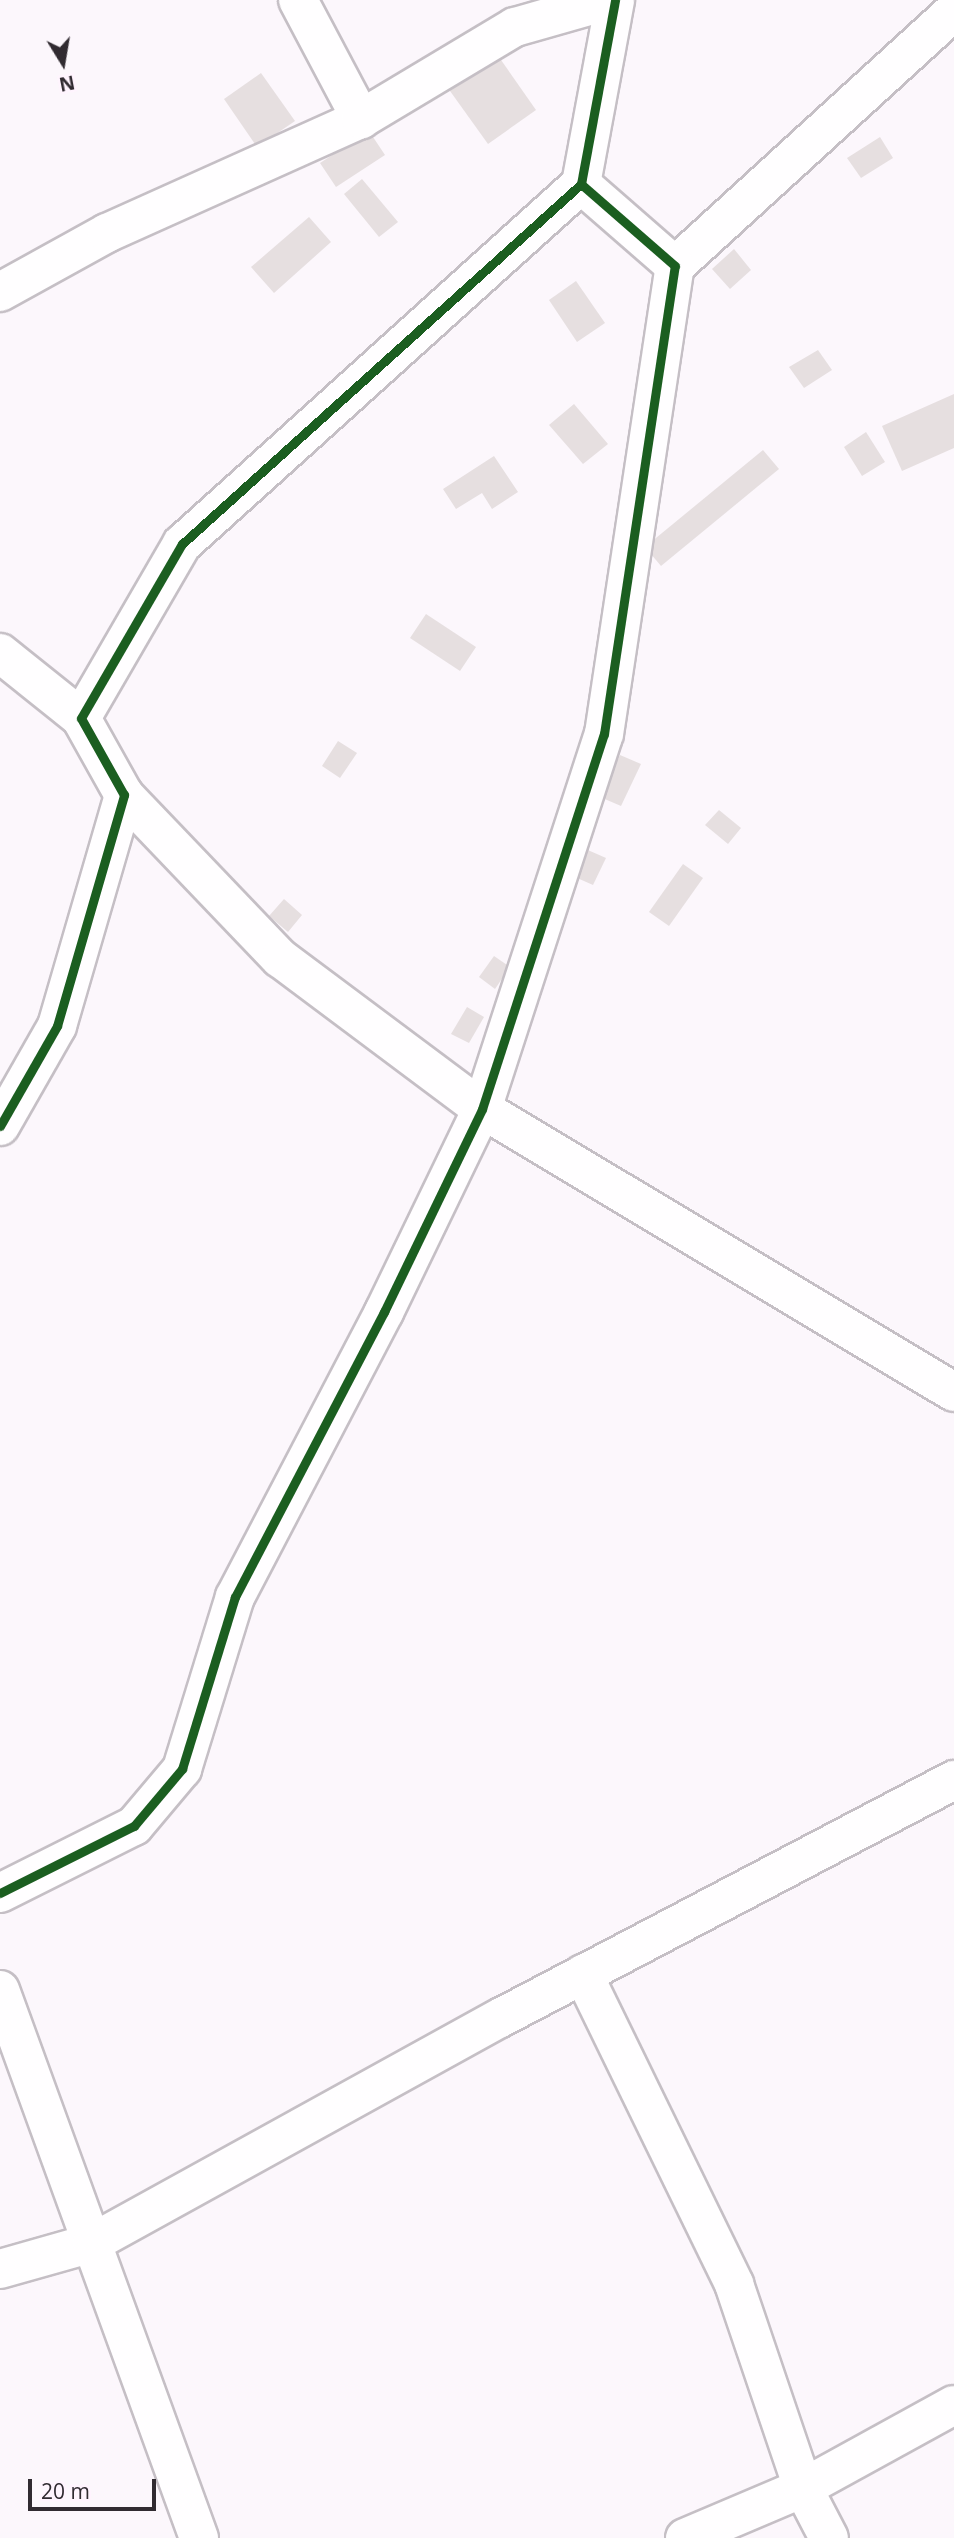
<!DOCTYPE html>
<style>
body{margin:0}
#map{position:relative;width:954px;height:2538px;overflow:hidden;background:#fcf7fc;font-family:"Open Sans",sans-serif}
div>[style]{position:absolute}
.building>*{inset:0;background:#e6dfe0}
.roads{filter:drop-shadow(2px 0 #c5bfc5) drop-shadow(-2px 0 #c5bfc5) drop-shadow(0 2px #c5bfc5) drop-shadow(0 -2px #c5bfc5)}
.minor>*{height:38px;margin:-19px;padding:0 19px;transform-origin:19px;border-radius:19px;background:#fffeff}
.cycleway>*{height:9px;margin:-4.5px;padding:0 4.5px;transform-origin:4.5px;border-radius:4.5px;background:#1b5e20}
span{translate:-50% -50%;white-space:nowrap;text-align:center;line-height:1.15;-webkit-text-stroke:7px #fff4fe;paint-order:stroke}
.north{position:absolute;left:28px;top:28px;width:70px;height:70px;-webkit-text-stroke:5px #fff4fe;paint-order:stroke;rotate:169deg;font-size:19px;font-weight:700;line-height:28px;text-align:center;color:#312b31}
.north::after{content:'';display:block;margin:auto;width:24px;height:32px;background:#312b31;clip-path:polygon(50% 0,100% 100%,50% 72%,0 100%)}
.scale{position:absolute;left:28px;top:2479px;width:128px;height:32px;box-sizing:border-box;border:4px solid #312b31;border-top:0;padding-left:9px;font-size:21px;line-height:24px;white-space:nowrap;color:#312b31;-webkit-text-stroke:5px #fff4fe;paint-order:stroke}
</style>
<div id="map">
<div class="building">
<div style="clip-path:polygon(494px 50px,536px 110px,488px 144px,445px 84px)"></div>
<div style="clip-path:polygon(261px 73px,295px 121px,257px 147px,224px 99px)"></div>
<div style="clip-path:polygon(369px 131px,385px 155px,336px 187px,320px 163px)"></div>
<div style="clip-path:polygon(880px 137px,893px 158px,861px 178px,847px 158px)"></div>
<div style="clip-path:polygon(362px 179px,398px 222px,379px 237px,344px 194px)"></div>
<div style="clip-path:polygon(309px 217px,331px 242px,274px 293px,251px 267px)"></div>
<div style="clip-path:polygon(734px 249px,751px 270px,730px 289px,712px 269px)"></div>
<div style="clip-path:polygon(576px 281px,605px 323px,577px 342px,549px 300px)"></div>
<div style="clip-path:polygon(818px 350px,832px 370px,804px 388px,789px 367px)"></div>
<div style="clip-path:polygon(954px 394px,954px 448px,902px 471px,882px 426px)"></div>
<div style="clip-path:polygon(574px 404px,608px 444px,583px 464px,549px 425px)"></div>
<div style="clip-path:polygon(866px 432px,885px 462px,862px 476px,844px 447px)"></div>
<div style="clip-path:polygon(763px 450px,779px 469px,661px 566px,645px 547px)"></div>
<div style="clip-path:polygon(494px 456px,518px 492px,492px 509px,482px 493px,456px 509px,443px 489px)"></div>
<div style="clip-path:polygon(426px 614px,476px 647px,460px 671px,410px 638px)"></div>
<div style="clip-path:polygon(338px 741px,357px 753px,340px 778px,322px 766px)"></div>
<div style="clip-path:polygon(620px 755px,641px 764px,621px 806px,600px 797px)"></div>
<div style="clip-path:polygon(719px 810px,741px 828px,728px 844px,705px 825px)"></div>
<div style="clip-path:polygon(581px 847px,606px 858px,593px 885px,568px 874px)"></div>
<div style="clip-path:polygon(683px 864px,703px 878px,669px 926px,649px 912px)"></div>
<div style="clip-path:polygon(284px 899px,302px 915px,288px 932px,269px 916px)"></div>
<div style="clip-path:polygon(494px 956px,510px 967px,495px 989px,479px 977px)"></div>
<div style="clip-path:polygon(467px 1007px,484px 1017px,469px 1043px,451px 1034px)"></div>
</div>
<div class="roads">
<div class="minor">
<div style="left:298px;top:0;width:135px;rotate:62.1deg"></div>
<div style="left:675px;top:266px;width:378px;rotate:-42.4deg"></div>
<div style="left:0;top:292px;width:122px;rotate:-28.9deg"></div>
<div style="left:107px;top:233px;width:278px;rotate:-24.2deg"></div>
<div style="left:361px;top:119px;width:179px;rotate:-30.9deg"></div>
<div style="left:515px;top:27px;width:99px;rotate:-15.9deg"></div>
<div style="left:0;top:653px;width:104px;rotate:38.7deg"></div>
<div style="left:124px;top:795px;width:226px;rotate:46.3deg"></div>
<div style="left:280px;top:958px;width:252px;rotate:36.8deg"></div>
<div style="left:482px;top:1109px;width:550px;rotate:30.95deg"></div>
<div style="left:0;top:1126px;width:115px;rotate:-60.3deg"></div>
<div style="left:57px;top:1026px;width:241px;rotate:-73.8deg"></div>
<div style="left:124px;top:795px;width:88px;rotate:-119.2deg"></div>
<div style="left:81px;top:718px;width:201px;rotate:-59.9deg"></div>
<div style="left:182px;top:544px;width:537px;rotate:-42.06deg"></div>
<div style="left:581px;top:184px;width:187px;rotate:-79.5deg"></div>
<div style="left:0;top:1893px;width:150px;rotate:-26.6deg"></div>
<div style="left:134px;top:1826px;width:75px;rotate:-49.9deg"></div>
<div style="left:182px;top:1769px;width:180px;rotate:-72.9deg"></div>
<div style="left:235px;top:1597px;width:322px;rotate:-62.4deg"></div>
<div style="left:384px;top:1312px;width:225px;rotate:-64.2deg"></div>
<div style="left:482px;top:1109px;width:394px;rotate:-72deg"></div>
<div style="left:604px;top:734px;width:473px;rotate:-81.4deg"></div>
<div style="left:675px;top:266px;width:125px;rotate:-138.9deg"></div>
<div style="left:583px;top:1974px;width:345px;rotate:64deg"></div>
<div style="left:734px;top:2284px;width:215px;rotate:71.3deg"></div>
<div style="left:803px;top:2488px;width:56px;rotate:62.5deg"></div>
<div style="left:0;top:1990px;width:583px;rotate:70.04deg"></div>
<div style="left:0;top:2269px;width:96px;rotate:-15.8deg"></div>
<div style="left:92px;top:2243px;width:466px;rotate:-28.9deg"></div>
<div style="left:500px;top:2018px;width:513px;rotate:-27.66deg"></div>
<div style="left:685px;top:2538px;width:128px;rotate:-23deg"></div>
<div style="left:803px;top:2488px;width:172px;rotate:-28.8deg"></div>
</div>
</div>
<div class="cycleway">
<div style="left:0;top:1126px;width:115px;rotate:-60.3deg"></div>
<div style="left:57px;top:1026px;width:241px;rotate:-73.8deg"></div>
<div style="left:124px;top:795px;width:88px;rotate:-119.2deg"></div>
<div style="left:81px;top:718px;width:201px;rotate:-59.9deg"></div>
<div style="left:182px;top:544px;width:537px;rotate:-42.06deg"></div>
<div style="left:581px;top:184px;width:187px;rotate:-79.5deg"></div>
<div style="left:0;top:1893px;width:150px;rotate:-26.6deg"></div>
<div style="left:134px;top:1826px;width:75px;rotate:-49.9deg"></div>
<div style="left:182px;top:1769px;width:180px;rotate:-72.9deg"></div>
<div style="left:235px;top:1597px;width:322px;rotate:-62.4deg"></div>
<div style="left:384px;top:1312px;width:225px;rotate:-64.2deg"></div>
<div style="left:482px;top:1109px;width:394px;rotate:-72deg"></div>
<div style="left:604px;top:734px;width:473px;rotate:-81.4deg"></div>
<div style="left:675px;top:266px;width:125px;rotate:-138.9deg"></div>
</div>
<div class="north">N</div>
<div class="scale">20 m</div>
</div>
